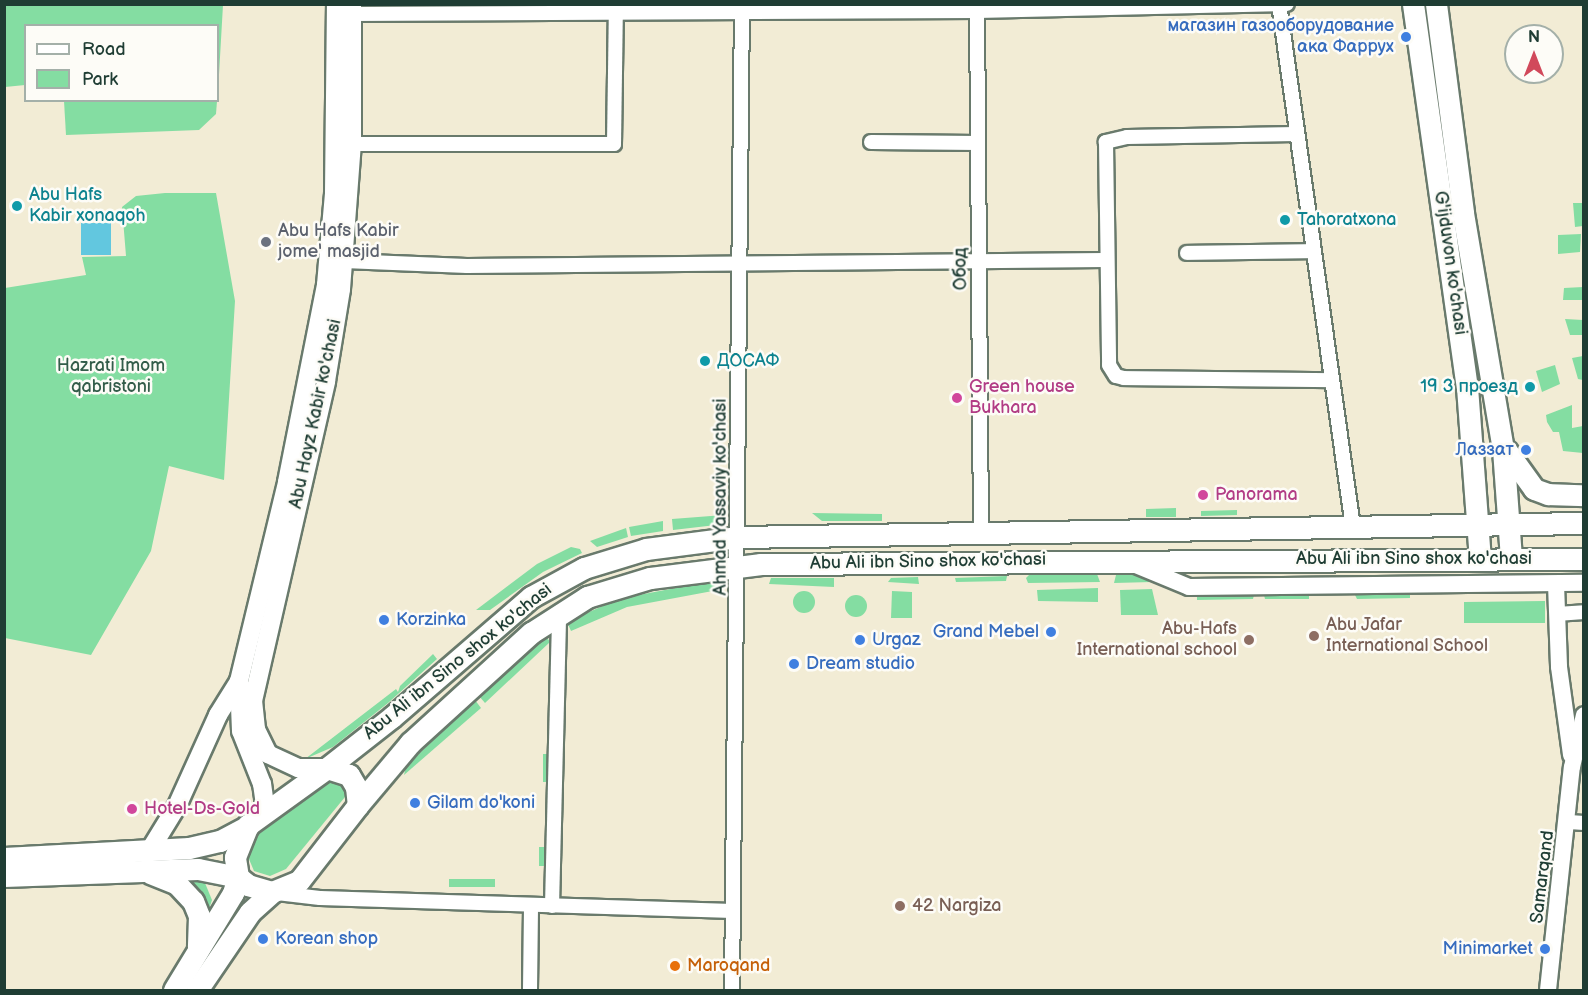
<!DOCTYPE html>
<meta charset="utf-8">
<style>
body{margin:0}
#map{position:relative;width:1588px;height:995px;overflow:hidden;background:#f2ecd5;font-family:"Balsamiq Sans",sans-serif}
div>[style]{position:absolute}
.green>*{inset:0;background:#84dda2}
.round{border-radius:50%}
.water>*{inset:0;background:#62c7df}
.roads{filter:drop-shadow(2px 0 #697a6c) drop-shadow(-2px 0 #697a6c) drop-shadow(0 2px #697a6c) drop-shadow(0 -2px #697a6c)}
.minor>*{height:14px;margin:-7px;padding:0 7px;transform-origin:7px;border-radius:7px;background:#fff}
.tertiary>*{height:16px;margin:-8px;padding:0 8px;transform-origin:8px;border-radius:8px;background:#fff}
.secondary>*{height:18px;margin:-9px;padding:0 9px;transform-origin:9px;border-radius:9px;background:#fff}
.primary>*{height:21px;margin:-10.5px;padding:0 10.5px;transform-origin:10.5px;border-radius:10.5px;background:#fff}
.dots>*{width:16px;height:16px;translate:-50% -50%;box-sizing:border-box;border:3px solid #fdfcf7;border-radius:50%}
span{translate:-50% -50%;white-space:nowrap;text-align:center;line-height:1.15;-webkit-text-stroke:5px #fdfcf7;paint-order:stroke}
.shop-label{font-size:18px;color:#366cbe}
.right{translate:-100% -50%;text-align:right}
.left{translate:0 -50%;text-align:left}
.culture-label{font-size:18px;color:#0d838f}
.worship-label{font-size:18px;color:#5b616d}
.street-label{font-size:18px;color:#1f3d34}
.park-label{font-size:18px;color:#335d4a}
.hotel-label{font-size:18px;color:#b23c85}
.education-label{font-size:18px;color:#785e54}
.food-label{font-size:18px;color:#c56008}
.frame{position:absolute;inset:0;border:6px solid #1f3d34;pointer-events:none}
.legend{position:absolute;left:24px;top:24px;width:195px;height:78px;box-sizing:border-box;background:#fdfcf7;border:2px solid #a4b0a9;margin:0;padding:8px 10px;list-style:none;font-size:18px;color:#1f3d34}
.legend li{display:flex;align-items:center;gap:12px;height:30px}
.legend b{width:30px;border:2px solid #a4b0a9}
.north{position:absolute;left:1504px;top:24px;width:60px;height:60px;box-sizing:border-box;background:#fdfcf7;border:2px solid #a4b0a9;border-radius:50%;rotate:0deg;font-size:16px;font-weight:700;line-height:24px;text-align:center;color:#1f3d34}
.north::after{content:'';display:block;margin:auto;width:21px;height:27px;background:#d1495b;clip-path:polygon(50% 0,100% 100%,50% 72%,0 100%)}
</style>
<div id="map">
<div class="green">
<div style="clip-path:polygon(5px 4px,223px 5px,218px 92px,218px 26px,26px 26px,25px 85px,5px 87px)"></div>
<div style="clip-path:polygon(64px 101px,64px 100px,217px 101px,216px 114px,199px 130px,66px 135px)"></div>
<div style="clip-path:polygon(165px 193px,216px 193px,235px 301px,224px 480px,169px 466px,151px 551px,91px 655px,5px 638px,5px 288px,86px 275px,82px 257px,126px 256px,122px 207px,136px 196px)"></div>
<div style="clip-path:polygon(1573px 203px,1583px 203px,1583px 226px,1575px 227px)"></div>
<div style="clip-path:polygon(1581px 234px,1580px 252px,1558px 254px,1558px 235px)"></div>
<div style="clip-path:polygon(1583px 287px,1583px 300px,1563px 300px,1564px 288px)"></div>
<div style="clip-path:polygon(1565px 319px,1583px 320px,1583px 335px,1570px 335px)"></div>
<div style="clip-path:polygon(1583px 356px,1584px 356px,1583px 380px,1578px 379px,1572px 358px)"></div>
<div style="clip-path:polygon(1555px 365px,1560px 384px,1542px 392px,1536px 371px)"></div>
<div style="clip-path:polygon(1572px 405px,1572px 428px,1583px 426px,1583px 453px,1563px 451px,1559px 432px,1553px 432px,1547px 422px,1546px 415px)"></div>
<div style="clip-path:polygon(1176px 508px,1176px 517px,1146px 517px,1146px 509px)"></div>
<div style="clip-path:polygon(1237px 510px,1237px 515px,1201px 516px,1201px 511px)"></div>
<div style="clip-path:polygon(882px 514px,882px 521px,822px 521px,812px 513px)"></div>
<div style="clip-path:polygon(724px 515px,716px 525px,673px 530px,672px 519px)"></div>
<div style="clip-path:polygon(663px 521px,663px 531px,631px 536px,629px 527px)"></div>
<div style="clip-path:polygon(626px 528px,628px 537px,597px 547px,590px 541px)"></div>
<div style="clip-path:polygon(571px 547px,580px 549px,582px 553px,543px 572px,490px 610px,476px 610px,537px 564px)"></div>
<div style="clip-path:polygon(1097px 574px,1100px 582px,1028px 583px,1026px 578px,1029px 575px)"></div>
<div style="clip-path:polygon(1146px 574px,1152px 582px,1114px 583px,1116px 575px)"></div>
<div style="clip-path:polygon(1007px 576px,1006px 581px,956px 582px,955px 578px)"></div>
<div style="clip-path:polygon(918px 577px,919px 584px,888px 582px,891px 578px)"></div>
<div style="clip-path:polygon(834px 578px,834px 587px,769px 584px,771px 578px)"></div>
<div style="clip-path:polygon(717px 580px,718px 590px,627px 607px,571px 631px,567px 622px,618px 599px)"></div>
<div style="clip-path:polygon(1098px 588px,1098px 602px,1038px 601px,1037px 590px)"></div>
<div style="clip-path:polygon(1152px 589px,1158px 615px,1121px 615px,1120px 590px)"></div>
<div style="clip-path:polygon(892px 591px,912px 592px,912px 618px,891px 618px)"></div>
<div class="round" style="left:793px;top:591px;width:22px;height:22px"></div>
<div class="round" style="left:845px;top:595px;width:22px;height:22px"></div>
<div style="clip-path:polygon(1254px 595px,1253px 599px,1197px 600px,1197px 596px)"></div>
<div style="clip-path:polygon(1264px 595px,1309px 595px,1309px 599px,1265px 599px)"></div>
<div style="clip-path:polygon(1355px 595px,1410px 595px,1410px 598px,1357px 599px)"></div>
<div style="clip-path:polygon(1545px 601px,1545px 623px,1464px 623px,1464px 602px)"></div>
<div style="clip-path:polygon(546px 636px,550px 642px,485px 703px,479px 696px)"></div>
<div style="clip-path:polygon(433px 654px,437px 659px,388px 703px,333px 747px,305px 759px,396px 689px,398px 692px,400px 686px)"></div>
<div style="clip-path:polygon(475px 700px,481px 708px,404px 775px,406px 766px)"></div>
<div style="clip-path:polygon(543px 754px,550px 754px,550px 782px,543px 782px)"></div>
<div style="clip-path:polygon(332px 779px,345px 785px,345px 797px,286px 869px,270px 876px,254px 871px,246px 852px,253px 836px)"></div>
<div style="clip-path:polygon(539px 847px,546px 847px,546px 866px,539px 866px)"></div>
<div style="clip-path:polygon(178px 878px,205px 883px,212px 900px,207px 915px)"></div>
<div style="clip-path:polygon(449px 879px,495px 879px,495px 887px,449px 887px)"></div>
</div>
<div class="water">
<div style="clip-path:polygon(81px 223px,111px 223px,111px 255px,81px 255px)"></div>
</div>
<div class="roads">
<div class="minor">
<div style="left:977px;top:4px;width:530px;rotate:89.57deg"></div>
<div style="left:1279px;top:4px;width:528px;rotate:81.95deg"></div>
<div style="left:352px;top:14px;width:625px;rotate:-0.28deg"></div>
<div style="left:977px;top:11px;width:310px;rotate:-1.3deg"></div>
<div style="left:1296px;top:134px;width:169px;rotate:179deg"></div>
<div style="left:1127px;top:137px;width:22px;rotate:167deg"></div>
<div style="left:1106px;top:142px;width:223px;rotate:89.2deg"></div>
<div style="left:1109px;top:365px;width:13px;rotate:58deg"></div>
<div style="left:1116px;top:376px;width:8px;rotate:14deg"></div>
<div style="left:1124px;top:378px;width:207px;rotate:0.6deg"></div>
<div style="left:871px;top:142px;width:107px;rotate:0.5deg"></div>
<div style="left:352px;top:144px;width:262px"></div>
<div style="left:614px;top:144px;width:140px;rotate:-89.2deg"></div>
<div style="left:1187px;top:253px;width:127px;rotate:-0.9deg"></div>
<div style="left:344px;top:261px;width:123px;rotate:2.3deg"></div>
<div style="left:467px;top:266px;width:638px;rotate:-0.54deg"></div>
<div style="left:1557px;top:614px;width:27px;rotate:-4deg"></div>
<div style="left:1569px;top:822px;width:15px;rotate:4deg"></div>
<div style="left:277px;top:893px;width:43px;rotate:6.6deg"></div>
<div style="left:320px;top:898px;width:413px;rotate:1.8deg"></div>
<div style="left:552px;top:906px;width:294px;rotate:-88.6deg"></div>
<div style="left:530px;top:990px;width:85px;rotate:-89.3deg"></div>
<div style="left:732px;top:990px;width:986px;rotate:-89.42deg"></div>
</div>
<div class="tertiary">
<div style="left:1136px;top:565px;width:57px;rotate:22.5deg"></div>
<div style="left:1189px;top:587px;width:395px;rotate:-0.6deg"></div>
<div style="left:1556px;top:584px;width:83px;rotate:87.9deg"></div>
<div style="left:1559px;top:667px;width:89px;rotate:82.2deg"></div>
<div style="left:1548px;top:990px;width:224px;rotate:-83.9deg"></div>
<div style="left:1572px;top:767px;width:53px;rotate:-77deg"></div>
</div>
<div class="secondary">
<div style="left:327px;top:768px;width:29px;rotate:180deg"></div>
<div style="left:298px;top:768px;width:33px;rotate:-155deg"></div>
<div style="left:268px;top:754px;width:28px;rotate:-116deg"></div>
<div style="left:256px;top:729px;width:28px;rotate:-96deg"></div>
<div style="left:253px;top:701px;width:328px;rotate:-77.1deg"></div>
<div style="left:326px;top:381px;width:93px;rotate:-80.7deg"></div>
<div style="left:341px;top:289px;width:145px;rotate:-85.7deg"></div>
<div style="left:352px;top:144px;width:140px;rotate:-90deg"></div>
<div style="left:266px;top:812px;width:28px;rotate:-98deg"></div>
<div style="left:262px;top:784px;width:57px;rotate:-111.6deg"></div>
<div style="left:241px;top:731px;width:50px;rotate:-92.3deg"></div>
<div style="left:239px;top:681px;width:205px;rotate:-76.4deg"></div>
<div style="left:287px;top:482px;width:201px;rotate:-78.8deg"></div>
<div style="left:326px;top:285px;width:92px;rotate:-85deg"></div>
<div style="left:334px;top:193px;width:189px;rotate:-89.4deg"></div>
<div style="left:150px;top:850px;width:52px;rotate:-58.5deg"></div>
<div style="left:177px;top:806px;width:100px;rotate:-65.7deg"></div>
<div style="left:218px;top:715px;width:40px;rotate:-58deg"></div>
</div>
<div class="primary">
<div style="left:1413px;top:4px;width:387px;rotate:82deg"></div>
<div style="left:1467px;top:387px;width:172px;rotate:85.7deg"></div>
<div style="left:1436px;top:4px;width:211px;rotate:82.6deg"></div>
<div style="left:1463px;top:213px;width:239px;rotate:80.4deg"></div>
<div style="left:1503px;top:449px;width:110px;rotate:85.8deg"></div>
<div style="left:1506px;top:450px;width:48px;rotate:54.3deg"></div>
<div style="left:1534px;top:489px;width:15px;rotate:20deg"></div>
<div style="left:1548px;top:494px;width:36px;rotate:2deg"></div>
<div style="left:327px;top:768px;width:83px;rotate:-38.1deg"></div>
<div style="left:392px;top:717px;width:184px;rotate:-40.8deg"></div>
<div style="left:531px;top:597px;width:60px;rotate:-28.7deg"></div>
<div style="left:584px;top:568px;width:65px;rotate:-17deg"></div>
<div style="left:646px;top:549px;width:93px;rotate:-7.4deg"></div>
<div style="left:738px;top:537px;width:846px;rotate:-0.95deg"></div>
<div style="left:327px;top:768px;width:23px;rotate:18deg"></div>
<div style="left:349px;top:775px;width:14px;rotate:60deg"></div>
<div style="left:356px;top:787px;width:18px;rotate:84deg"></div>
<div style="left:358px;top:805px;width:96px;rotate:127.8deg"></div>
<div style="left:299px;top:881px;width:29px;rotate:158deg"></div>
<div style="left:272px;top:892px;width:25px;rotate:-164deg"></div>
<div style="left:248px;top:885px;width:13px;rotate:-141deg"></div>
<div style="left:238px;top:877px;width:20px;rotate:-99deg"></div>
<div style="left:235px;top:857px;width:35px;rotate:-68deg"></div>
<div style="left:248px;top:825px;width:97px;rotate:-35.8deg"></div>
<div style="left:358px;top:805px;width:81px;rotate:-50deg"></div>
<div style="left:410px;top:743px;width:164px;rotate:-42.3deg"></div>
<div style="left:531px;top:633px;width:67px;rotate:-32.7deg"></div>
<div style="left:587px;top:597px;width:66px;rotate:-16.8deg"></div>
<div style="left:650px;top:578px;width:112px;rotate:-7.2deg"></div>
<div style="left:761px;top:564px;width:823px;rotate:-0.35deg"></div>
<div style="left:4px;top:858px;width:185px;rotate:-3.1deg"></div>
<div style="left:189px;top:848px;width:32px;rotate:-13deg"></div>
<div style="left:220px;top:841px;width:32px;rotate:-28deg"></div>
<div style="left:150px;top:873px;width:29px;rotate:22deg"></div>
<div style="left:177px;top:884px;width:23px;rotate:47deg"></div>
<div style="left:193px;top:901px;width:16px;rotate:68deg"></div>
<div style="left:199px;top:916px;width:31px;rotate:92deg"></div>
<div style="left:4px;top:876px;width:194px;rotate:-2.1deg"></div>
<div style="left:198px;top:869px;width:41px;rotate:11.3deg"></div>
<div style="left:174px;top:990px;width:114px;rotate:-58.7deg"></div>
<div style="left:233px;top:893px;width:17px;rotate:-73deg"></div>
<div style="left:197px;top:990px;width:94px;rotate:-55.8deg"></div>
<div style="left:250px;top:912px;width:30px;rotate:-42deg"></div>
</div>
</div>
<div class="dots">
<div style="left:1406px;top:37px;background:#3f7fe0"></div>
<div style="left:17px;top:206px;background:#0f9aa8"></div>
<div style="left:1285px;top:220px;background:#0f9aa8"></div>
<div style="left:266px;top:242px;background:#6b7280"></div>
<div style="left:705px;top:361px;background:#0f9aa8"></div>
<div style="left:1530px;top:387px;background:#0f9aa8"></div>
<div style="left:957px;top:398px;background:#d1479c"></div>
<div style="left:1526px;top:450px;background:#3f7fe0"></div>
<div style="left:1203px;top:495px;background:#d1479c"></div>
<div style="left:384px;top:620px;background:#3f7fe0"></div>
<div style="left:1051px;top:632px;background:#3f7fe0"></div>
<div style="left:1314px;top:636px;background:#8d6e63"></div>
<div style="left:860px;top:640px;background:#3f7fe0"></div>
<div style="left:1249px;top:640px;background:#8d6e63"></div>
<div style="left:794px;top:664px;background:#3f7fe0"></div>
<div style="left:415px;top:803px;background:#3f7fe0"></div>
<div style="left:132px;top:809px;background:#d1479c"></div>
<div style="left:900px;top:906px;background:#8d6e63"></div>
<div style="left:263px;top:939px;background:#3f7fe0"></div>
<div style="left:1545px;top:949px;background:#3f7fe0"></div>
<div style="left:675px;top:966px;background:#e8710a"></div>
</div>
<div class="shop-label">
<span class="right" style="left:1394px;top:37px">магазин газооборудование<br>ака Фаррух</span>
<span class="right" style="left:1514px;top:450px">Лаззат</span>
<span class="left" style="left:396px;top:620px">Korzinka</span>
<span class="right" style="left:1039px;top:632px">Grand Mebel</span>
<span class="left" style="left:872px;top:640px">Urgaz</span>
<span class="left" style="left:806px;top:664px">Dream studio</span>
<span class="left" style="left:427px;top:803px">Gilam do'koni</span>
<span class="left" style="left:275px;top:939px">Korean shop</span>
<span class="right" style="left:1533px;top:949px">Minimarket</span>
</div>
<div class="culture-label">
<span class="left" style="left:29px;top:206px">Abu Hafs<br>Kabir xonaqoh</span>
<span class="left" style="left:1297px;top:220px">Tahoratxona</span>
<span class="left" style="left:717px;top:361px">ДОСАФ</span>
<span class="right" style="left:1518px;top:387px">19 3 проезд</span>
</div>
<div class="worship-label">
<span class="left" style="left:278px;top:242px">Abu Hafs Kabir<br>jome' masjid</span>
</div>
<div class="street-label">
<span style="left:1450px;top:263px;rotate:82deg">G'ijduvon ko'chasi</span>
<span style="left:961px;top:269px;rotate:-90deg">Обод</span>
<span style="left:316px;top:414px;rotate:-78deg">Abu Hayz Kabir ko'chasi</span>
<span style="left:721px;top:497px;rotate:-90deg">Ahmad Yassaviy ko'chasi</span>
<span style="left:1414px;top:559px">Abu Ali ibn Sino shox ko'chasi</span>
<span style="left:928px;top:562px;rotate:-1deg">Abu Ali ibn Sino shox ko'chasi</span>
<span style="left:458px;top:662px;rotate:-39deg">Abu Ali ibn Sino shox ko'chasi</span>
<span style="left:1543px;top:877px;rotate:-83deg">Samarqand</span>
</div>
<div class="park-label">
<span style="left:111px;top:377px">Hazrati Imom<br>qabristoni</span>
</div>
<div class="hotel-label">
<span class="left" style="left:969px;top:398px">Green house<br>Bukhara</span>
<span class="left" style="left:1215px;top:495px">Panorama</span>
<span class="left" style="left:144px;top:809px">Hotel-Ds-Gold</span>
</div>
<div class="education-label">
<span class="left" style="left:1326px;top:636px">Abu Jafar<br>International School</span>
<span class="right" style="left:1237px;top:640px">Abu-Hafs<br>International school</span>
<span class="left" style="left:912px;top:906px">42 Nargiza</span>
</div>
<div class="food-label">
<span class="left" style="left:687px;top:966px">Maroqand</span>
</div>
<div class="frame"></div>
<ul class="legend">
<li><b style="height:8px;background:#fff"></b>Road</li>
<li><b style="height:16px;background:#84dda2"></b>Park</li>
</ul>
<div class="north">N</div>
</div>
